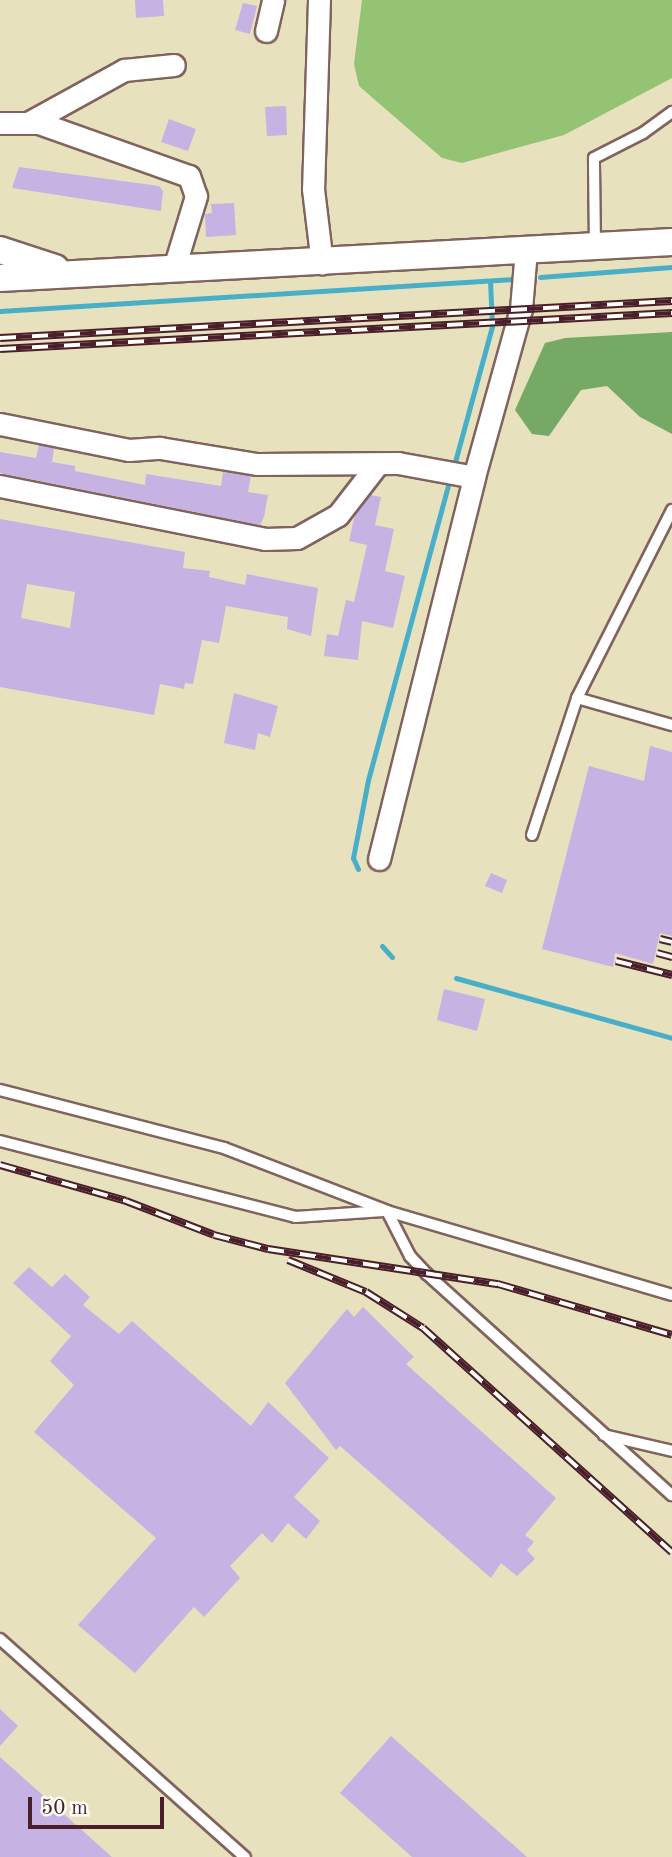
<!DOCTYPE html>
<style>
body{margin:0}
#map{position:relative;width:672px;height:1857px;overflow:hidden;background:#e8e1be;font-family:"Old Standard TT",serif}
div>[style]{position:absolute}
.green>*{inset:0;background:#93c373}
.forest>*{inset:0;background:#76a965}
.stream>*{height:5px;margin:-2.5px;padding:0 2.5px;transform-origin:2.5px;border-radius:2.5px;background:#49afc8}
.building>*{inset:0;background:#c7b2e4}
.roads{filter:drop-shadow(2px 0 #81635e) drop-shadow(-2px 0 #81635e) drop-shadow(0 2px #81635e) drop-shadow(0 -2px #81635e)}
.service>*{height:10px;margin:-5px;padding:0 5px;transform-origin:5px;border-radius:5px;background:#fff}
.minor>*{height:21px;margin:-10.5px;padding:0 10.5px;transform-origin:10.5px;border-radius:10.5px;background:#fff}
.tertiary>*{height:26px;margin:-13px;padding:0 13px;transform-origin:13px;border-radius:13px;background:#fff}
.rail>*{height:8px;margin-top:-4px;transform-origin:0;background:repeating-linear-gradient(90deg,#fdfcf7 0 16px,#4a1f2b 0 32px);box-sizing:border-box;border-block:2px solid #4a1f2b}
span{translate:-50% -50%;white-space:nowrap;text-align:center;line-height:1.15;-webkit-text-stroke:6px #fdfcf7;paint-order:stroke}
.scale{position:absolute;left:28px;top:1797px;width:136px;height:32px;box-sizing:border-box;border:4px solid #4a1f2b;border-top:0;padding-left:9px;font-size:21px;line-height:24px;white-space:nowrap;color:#4a1f2b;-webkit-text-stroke:5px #fdfcf7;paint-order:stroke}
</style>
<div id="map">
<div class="green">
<div style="clip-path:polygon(362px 0,672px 0,672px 78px,564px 135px,462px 163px,442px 158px,359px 86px,354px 64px)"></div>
</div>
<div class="forest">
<div style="clip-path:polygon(672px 332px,672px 434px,640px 417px,607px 386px,581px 390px,549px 436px,532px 434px,515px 410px,545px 343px,565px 338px)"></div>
</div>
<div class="stream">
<div style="left:540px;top:277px;width:132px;rotate:-4.3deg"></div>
<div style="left:0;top:311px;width:516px;rotate:-3.56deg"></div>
<div style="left:453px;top:469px;width:148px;rotate:-74.7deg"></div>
<div style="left:492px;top:326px;width:45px;rotate:-92.5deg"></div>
<div style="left:358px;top:869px;width:12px;rotate:-114deg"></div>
<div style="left:353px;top:858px;width:79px;rotate:-79.1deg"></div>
<div style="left:368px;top:780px;width:313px;rotate:-74.8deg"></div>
<div style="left:382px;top:946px;width:15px;rotate:48deg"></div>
<div style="left:456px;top:978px;width:224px;rotate:15.5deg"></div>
</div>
<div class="building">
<div style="clip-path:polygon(135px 0,163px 0,164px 16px,136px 18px)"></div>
<div style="clip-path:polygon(243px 3px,257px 6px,250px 34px,235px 30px)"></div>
<div style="clip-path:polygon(286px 106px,287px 135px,267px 136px,265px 107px)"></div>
<div style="clip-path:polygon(169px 119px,196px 129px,188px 151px,161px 142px)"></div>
<div style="clip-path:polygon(19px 167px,159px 186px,163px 191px,161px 211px,12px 188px)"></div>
<div style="clip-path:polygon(234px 203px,236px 235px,206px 237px,205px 214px,212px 213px,211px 204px)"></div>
<div style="clip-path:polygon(39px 445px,54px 448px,52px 462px,75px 466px,75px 471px,145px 485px,146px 474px,221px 486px,223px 472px,251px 476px,248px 492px,268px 495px,264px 517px,260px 525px,0 473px,0 452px,36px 458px)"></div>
<div style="clip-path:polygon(370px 495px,381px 497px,375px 525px,394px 529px,385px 571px,405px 576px,393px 628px,362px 621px,358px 660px,324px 656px,327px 634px,338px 636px,346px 600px,354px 602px,367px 545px,349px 541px,355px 514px)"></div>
<div style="clip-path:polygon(evenodd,0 519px,185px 552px,183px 568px,210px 571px,209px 577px,245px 585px,247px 574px,318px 588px,311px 636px,287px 629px,288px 617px,226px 606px,219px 643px,202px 640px,193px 684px,185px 683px,184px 689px,160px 684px,154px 715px,0 687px,0 519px,27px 584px,75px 592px,70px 628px,21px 618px,27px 584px)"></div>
<div style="clip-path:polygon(234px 693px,278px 706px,270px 737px,258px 733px,255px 750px,224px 743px)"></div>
<div style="clip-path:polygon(650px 746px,672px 752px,672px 936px,660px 933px,653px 964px,615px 953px,613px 967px,542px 949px,589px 766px,644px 781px)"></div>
<div style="clip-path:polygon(491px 873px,507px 880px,502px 893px,485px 886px)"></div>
<div style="clip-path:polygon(444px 989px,485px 999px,477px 1031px,437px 1020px)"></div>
<div style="clip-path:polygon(29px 1267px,52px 1287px,65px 1274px,90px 1297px,83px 1305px,119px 1334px,132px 1321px,251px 1426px,268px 1402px,329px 1458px,294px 1497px,320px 1521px,306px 1539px,288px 1523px,272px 1543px,262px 1533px,230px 1566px,240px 1578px,204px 1617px,194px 1607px,135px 1673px,78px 1625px,156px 1538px,34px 1432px,74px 1385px,50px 1361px,71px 1336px,13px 1283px)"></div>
<div style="clip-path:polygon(363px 1307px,414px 1357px,406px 1364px,556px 1498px,525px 1535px,534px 1542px,527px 1550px,535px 1559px,517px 1576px,501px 1563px,491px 1578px,340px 1446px,336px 1450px,285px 1383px,347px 1309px,354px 1317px)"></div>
<div style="clip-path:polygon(0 1709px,18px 1726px,0 1746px)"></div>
<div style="clip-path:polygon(391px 1736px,527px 1857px,412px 1857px,340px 1793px)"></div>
<div style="clip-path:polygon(0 1757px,66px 1816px,112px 1857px,0 1857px)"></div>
</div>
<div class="roads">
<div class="service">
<div style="left:595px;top:246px;width:88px;rotate:-90.7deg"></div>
<div style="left:594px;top:158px;width:55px;rotate:-27deg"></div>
<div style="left:643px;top:133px;width:36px;rotate:-36deg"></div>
<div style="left:577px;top:698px;width:99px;rotate:15.9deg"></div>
<div style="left:532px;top:835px;width:144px;rotate:-71.8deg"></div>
<div style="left:577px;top:698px;width:211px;rotate:-63.2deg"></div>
<div style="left:0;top:1090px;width:231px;rotate:14.5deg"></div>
<div style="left:224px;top:1148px;width:175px;rotate:21.1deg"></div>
<div style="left:387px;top:1211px;width:297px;rotate:16.4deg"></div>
<div style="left:0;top:1141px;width:305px;rotate:14.4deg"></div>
<div style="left:295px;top:1217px;width:89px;rotate:-3.9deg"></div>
<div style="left:387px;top:1211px;width:51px;rotate:62.9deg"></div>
<div style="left:410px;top:1256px;width:25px;rotate:47deg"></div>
<div style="left:427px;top:1274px;width:330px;rotate:42.1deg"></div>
<div style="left:604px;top:1435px;width:70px;rotate:13.2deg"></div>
<div style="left:0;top:1639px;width:328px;rotate:41.7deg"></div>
</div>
<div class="minor">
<div style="left:319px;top:0;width:189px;rotate:91.8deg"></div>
<div style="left:313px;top:189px;width:75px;rotate:83.1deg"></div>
<div style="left:266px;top:31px;width:32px;rotate:-77deg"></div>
<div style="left:0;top:123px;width:39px"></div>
<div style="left:39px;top:123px;width:159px;rotate:19.5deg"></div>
<div style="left:189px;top:176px;width:21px;rotate:71deg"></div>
<div style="left:196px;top:196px;width:75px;rotate:107deg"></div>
<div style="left:28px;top:123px;width:110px;rotate:-28.9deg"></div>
<div style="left:124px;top:70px;width:50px;rotate:-5.7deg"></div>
<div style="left:0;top:424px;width:132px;rotate:11.4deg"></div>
<div style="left:129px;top:450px;width:31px;rotate:-4deg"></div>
<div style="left:160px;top:448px;width:98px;rotate:9.4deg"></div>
<div style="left:257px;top:464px;width:141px;rotate:-0.4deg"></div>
<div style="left:398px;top:463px;width:77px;rotate:10.4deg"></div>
<div style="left:0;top:486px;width:270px;rotate:11.3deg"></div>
<div style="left:265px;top:539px;width:32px;rotate:-2deg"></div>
<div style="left:297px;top:538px;width:47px;rotate:-29.3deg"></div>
<div style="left:338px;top:515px;width:62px;rotate:-52.2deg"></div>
<div style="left:379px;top:859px;width:394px;rotate:-76deg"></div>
<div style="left:474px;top:477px;width:174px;rotate:-74.4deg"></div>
<div style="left:521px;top:309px;width:59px;rotate:-85.2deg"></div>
</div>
<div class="tertiary">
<div style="left:0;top:250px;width:58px;rotate:18.1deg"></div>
<div style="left:0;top:278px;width:673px;rotate:-3.07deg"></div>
</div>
</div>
<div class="rail">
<div style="left:0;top:338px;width:673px;rotate:-3.15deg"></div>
<div style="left:0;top:349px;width:673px;rotate:-3.07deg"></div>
<div style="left:660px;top:939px;width:12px;rotate:14deg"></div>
<div style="left:657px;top:953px;width:16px;rotate:15deg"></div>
<div style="left:616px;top:961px;width:58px;rotate:14deg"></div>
<div style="left:0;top:1165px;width:131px;rotate:15.9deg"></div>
<div style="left:126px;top:1201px;width:94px;rotate:21.1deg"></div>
<div style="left:214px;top:1235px;width:56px;rotate:14.5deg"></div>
<div style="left:268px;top:1249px;width:233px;rotate:8.7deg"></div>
<div style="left:498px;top:1284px;width:181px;rotate:16.3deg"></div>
<div style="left:288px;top:1260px;width:84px;rotate:22.3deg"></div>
<div style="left:366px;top:1292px;width:67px;rotate:32.3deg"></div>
<div style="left:423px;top:1328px;width:335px;rotate:42deg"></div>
</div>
<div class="scale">50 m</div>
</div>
